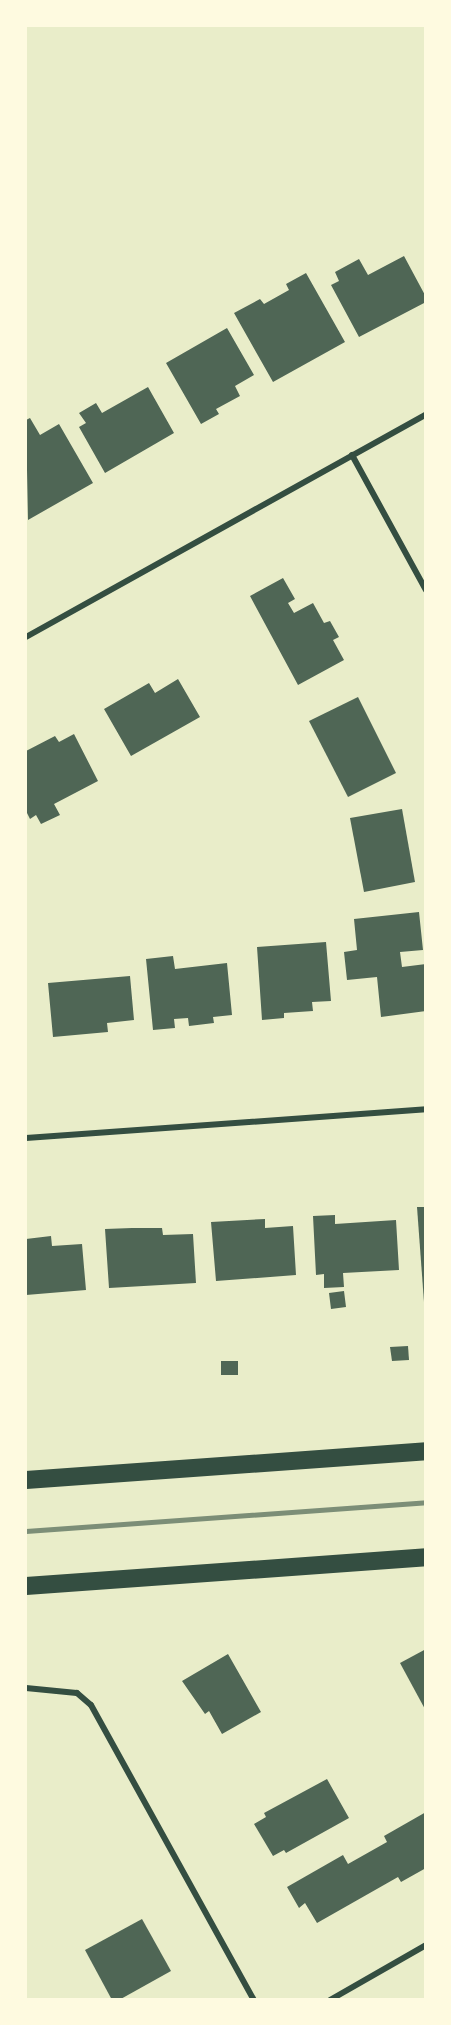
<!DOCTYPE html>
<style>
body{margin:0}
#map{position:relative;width:451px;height:2025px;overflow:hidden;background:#e9edc9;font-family:Rubik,sans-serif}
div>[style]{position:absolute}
.building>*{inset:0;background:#4f6655}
.minor>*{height:6px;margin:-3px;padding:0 3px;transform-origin:3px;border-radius:3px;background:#344e41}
.motorway>*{height:18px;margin:-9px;padding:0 9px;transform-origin:9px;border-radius:9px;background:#344e41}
.rail>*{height:4.5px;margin:-2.25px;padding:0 2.25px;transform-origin:2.25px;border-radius:2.25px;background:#7c8e77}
span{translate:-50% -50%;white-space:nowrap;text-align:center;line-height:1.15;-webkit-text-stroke:5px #fefae0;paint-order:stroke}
.frame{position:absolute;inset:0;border:27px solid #fefae0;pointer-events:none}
</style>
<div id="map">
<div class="building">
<div style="clip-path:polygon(404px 256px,426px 297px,426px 302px,359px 337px,331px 285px,339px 281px,335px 272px,359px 259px,368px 275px)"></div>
<div style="clip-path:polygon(306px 273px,345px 342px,273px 382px,234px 313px,260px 299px,264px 304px,289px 290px,286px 284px)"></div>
<div style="clip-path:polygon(227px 328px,254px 375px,235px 386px,240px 396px,216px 409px,219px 414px,201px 424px,166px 363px)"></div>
<div style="clip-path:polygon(148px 387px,174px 433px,105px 473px,79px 427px,86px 423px,79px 413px,96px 403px,102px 413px)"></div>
<div style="clip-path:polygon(30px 418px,40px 435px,59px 424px,93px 483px,28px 520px,26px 420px)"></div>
<div style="clip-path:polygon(283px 578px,295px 599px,288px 603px,294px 613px,313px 603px,324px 623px,330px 621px,339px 637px,333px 640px,344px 660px,298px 685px,250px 596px)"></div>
<div style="clip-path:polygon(178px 679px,200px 717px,131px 756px,104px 709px,149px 683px,155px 693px)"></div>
<div style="clip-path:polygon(358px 697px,396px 773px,348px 797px,309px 721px)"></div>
<div style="clip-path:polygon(74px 734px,98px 781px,54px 804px,60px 815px,41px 824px,36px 815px,30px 819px,26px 811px,26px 751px,55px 736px,59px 742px)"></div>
<div style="clip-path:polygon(402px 809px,415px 882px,364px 892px,350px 818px)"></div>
<div style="clip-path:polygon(419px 912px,423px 950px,400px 952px,402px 967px,426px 964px,426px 1011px,381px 1017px,377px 977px,347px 980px,344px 952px,357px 950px,354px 919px)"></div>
<div style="clip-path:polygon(326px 942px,331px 1001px,312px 1002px,313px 1011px,284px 1013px,284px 1018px,262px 1020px,257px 947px)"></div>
<div style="clip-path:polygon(173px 956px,175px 969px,227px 963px,232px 1015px,213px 1017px,214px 1023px,189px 1026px,188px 1018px,174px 1019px,175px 1028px,153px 1030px,146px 959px)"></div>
<div style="clip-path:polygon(130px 976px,134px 1020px,107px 1023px,108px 1032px,53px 1037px,48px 983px)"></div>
<div style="clip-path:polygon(417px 1207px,426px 1207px,426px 1302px,424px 1302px)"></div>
<div style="clip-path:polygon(335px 1215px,335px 1224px,396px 1220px,399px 1270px,343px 1273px,344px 1287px,324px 1288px,324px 1274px,316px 1275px,313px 1216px)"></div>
<div style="clip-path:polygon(265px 1219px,265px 1228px,293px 1226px,296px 1275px,216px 1281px,211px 1222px)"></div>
<div style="clip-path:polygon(132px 1228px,162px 1228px,163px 1235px,193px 1234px,196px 1283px,109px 1288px,105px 1229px)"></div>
<div style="clip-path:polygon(51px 1236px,52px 1246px,82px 1244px,86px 1290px,26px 1295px,26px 1239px)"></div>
<div style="clip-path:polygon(344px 1291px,346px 1307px,331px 1309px,329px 1293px)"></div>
<div style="clip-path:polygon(408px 1346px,409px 1360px,392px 1361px,390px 1347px)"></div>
<div style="clip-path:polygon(221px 1361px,238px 1361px,238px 1375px,221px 1375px)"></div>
<div style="clip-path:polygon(426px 1649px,426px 1711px,400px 1663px)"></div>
<div style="clip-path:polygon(228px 1654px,261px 1712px,222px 1734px,209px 1711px,205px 1714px,182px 1681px)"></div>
<div style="clip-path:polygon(327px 1779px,349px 1818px,286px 1853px,284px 1850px,273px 1856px,254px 1824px,266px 1817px,264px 1813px)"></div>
<div style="clip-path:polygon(426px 1812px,426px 1868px,401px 1882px,398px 1877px,317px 1923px,305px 1903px,299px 1908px,287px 1887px,343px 1855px,348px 1864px,387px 1842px,384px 1836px)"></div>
<div style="clip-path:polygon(142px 1919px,171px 1971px,119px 2000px,112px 2000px,85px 1950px)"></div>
</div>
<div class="minor">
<div style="left:352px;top:455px;width:154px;rotate:61.3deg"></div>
<div style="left:26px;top:637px;width:458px;rotate:-29.1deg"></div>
<div style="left:26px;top:1138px;width:401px;rotate:-4.1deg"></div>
<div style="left:26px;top:1688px;width:51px;rotate:5.6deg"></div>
<div style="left:77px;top:1693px;width:18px;rotate:41deg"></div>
<div style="left:91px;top:1705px;width:337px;rotate:61.1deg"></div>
<div style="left:330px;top:2000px;width:111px;rotate:-29.8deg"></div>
</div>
<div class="motorway">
<div style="left:26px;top:1480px;width:401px;rotate:-4.1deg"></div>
<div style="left:26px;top:1586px;width:401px;rotate:-4.1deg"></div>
</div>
<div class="rail">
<div style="left:26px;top:1531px;width:401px;rotate:-4.1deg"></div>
</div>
<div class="frame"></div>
</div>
